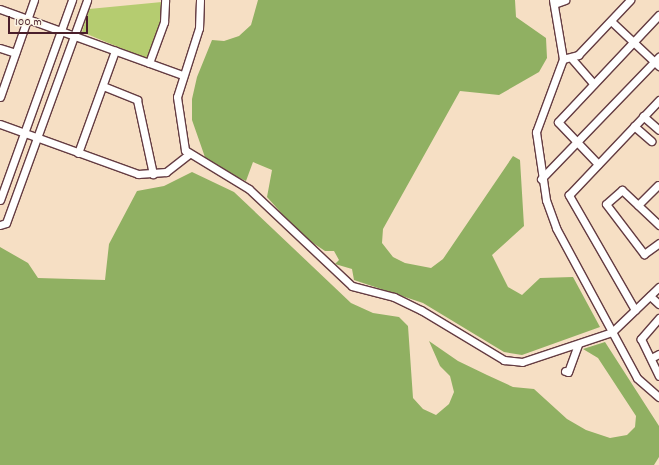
<!DOCTYPE html>
<style>
body{margin:0}
#map{position:relative;width:659px;height:465px;overflow:hidden;background:#f6dfc4;font-family:Dekko,sans-serif}
div>[style]{position:absolute}
.green>*{inset:0;background:#b5cc70}
.forest>*{inset:0;background:#90b062}
.roads{filter:drop-shadow(1px 0 #643c42) drop-shadow(-1px 0 #643c42) drop-shadow(0 1px #643c42) drop-shadow(0 -1px #643c42)}
.minor>*{height:7px;margin:-3.5px;padding:0 3.5px;transform-origin:3.5px;border-radius:3.5px;background:#fff}
span{translate:-50% -50%;white-space:nowrap;text-align:center;line-height:1.15;-webkit-text-stroke:3.5px #fcf5e5;paint-order:stroke}
.scale{position:absolute;left:8px;top:16px;width:80px;height:18px;box-sizing:border-box;border:2px solid #4a1f2b;border-top:0;padding-left:5px;font-size:12px;line-height:14px;white-space:nowrap;color:#4a1f2b;-webkit-text-stroke:3px #fcf5e5;paint-order:stroke}
</style>
<div id="map">
<div class="green">
<div style="clip-path:polygon(162px 2px,163px 16px,147px 59px,82px 32px,89px 9px)"></div>
</div>
<div class="forest">
<div style="clip-path:polygon(258px 0,515px 0,516px 17px,546px 38px,547px 58px,539px 72px,499px 95px,460px 91px,383px 229px,382px 243px,393px 257px,405px 263px,431px 268px,443px 259px,513px 156px,520px 160px,524px 226px,492px 255px,508px 287px,522px 295px,540px 278px,573px 277px,600px 327px,522px 355px,504px 352px,423px 303px,354px 280px,352px 269px,335px 264px,339px 260px,334px 251px,325px 251px,301px 235px,267px 197px,272px 170px,253px 162px,246px 181px,207px 163px,192px 120px,192px 99px,197px 77px,212px 40px,224px 41px,239px 36px,251px 25px)"></div>
<div style="clip-path:polygon(192px 172px,234px 192px,351px 303px,373px 313px,399px 317px,408px 326px,413px 398px,423px 409px,436px 415px,449px 404px,454px 392px,450px 376px,440px 366px,429px 341px,458px 361px,487px 375px,513px 387px,534px 389px,567px 419px,586px 430px,610px 438px,627px 435px,635px 427px,636px 416px,598px 358px,583px 349px,605px 342px,659px 426px,659px 457px,654px 465px,0 465px,0 247px,28px 263px,38px 278px,105px 280px,109px 244px,137px 191px,164px 186px)"></div>
</div>
<div class="roads">
<div class="minor">
<div style="left:200px;top:0;width:28px;rotate:92deg"></div>
<div style="left:199px;top:28px;width:72px;rotate:107.7deg"></div>
<div style="left:177px;top:97px;width:54px;rotate:81.4deg"></div>
<div style="left:185px;top:150px;width:75px;rotate:31.4deg"></div>
<div style="left:249px;top:189px;width:141px;rotate:43.3deg"></div>
<div style="left:352px;top:286px;width:43px;rotate:14.7deg"></div>
<div style="left:394px;top:297px;width:30px;rotate:26deg"></div>
<div style="left:421px;top:310px;width:97px;rotate:31.1deg"></div>
<div style="left:504px;top:360px;width:18px;rotate:6deg"></div>
<div style="left:522px;top:362px;width:95px;rotate:-18.4deg"></div>
<div style="left:612px;top:332px;width:65px;rotate:-43.8deg"></div>
<div style="left:553px;top:0;width:60px;rotate:80.4deg"></div>
<div style="left:563px;top:59px;width:78px;rotate:110.3deg"></div>
<div style="left:536px;top:132px;width:69px;rotate:81.6deg"></div>
<div style="left:546px;top:200px;width:30px;rotate:70deg"></div>
<div style="left:556px;top:228px;width:170px;rotate:61.6deg"></div>
<div style="left:637px;top:378px;width:29px;rotate:41deg"></div>
<div style="left:554px;top:4px;width:12px;rotate:-20deg"></div>
<div style="left:0;top:9px;width:194px;rotate:19.9deg"></div>
<div style="left:611px;top:21px;width:66px;rotate:43.2deg"></div>
<div style="left:0;top:48px;width:16px;rotate:18deg"></div>
<div style="left:563px;top:59px;width:16px;rotate:-15deg"></div>
<div style="left:578px;top:55px;width:76px;rotate:-46.6deg"></div>
<div style="left:572px;top:59px;width:33px;rotate:49deg"></div>
<div style="left:149px;top:63px;width:44px;rotate:-69.9deg"></div>
<div style="left:164px;top:22px;width:22px;rotate:-87deg"></div>
<div style="left:103px;top:86px;width:37px;rotate:22deg"></div>
<div style="left:137px;top:100px;width:76px;rotate:77.8deg"></div>
<div style="left:0;top:97px;width:103px;rotate:-70.7deg"></div>
<div style="left:643px;top:116px;width:21px;rotate:41deg"></div>
<div style="left:0;top:124px;width:147px;rotate:19.9deg"></div>
<div style="left:138px;top:174px;width:28px;rotate:-4deg"></div>
<div style="left:166px;top:172px;width:28px;rotate:-38deg"></div>
<div style="left:634px;top:126px;width:23px;rotate:41deg"></div>
<div style="left:78px;top:153px;width:109px;rotate:-70.1deg"></div>
<div style="left:598px;top:164px;width:58px;rotate:-133.6deg"></div>
<div style="left:558px;top:122px;width:147px;rotate:-46.7deg"></div>
<div style="left:541px;top:179px;width:170px;rotate:-46deg"></div>
<div style="left:0;top:200px;width:213px;rotate:-70.2deg"></div>
<div style="left:638px;top:205px;width:28px;rotate:-45deg"></div>
<div style="left:0;top:225px;width:6px;rotate:-18deg"></div>
<div style="left:6px;top:223px;width:237px;rotate:-70deg"></div>
<div style="left:659px;top:225px;width:51px;rotate:-136.6deg"></div>
<div style="left:622px;top:190px;width:21px;rotate:139deg"></div>
<div style="left:606px;top:204px;width:63px;rotate:52.8deg"></div>
<div style="left:644px;top:254px;width:19px;rotate:-36deg"></div>
<div style="left:650px;top:296px;width:12px;rotate:42deg"></div>
<div style="left:635px;top:310px;width:133px;rotate:-119.9deg"></div>
<div style="left:569px;top:195px;width:131px;rotate:-46.5deg"></div>
<div style="left:659px;top:318px;width:28px;rotate:131deg"></div>
<div style="left:641px;top:339px;width:41px;rotate:64.1deg"></div>
<div style="left:651px;top:358px;width:9px;rotate:-27deg"></div>
<div style="left:565px;top:371px;width:3px;rotate:18deg"></div>
<div style="left:568px;top:372px;width:29px;rotate:-70deg"></div>
</div>
</div>
<div class="scale">100 m</div>
</div>
